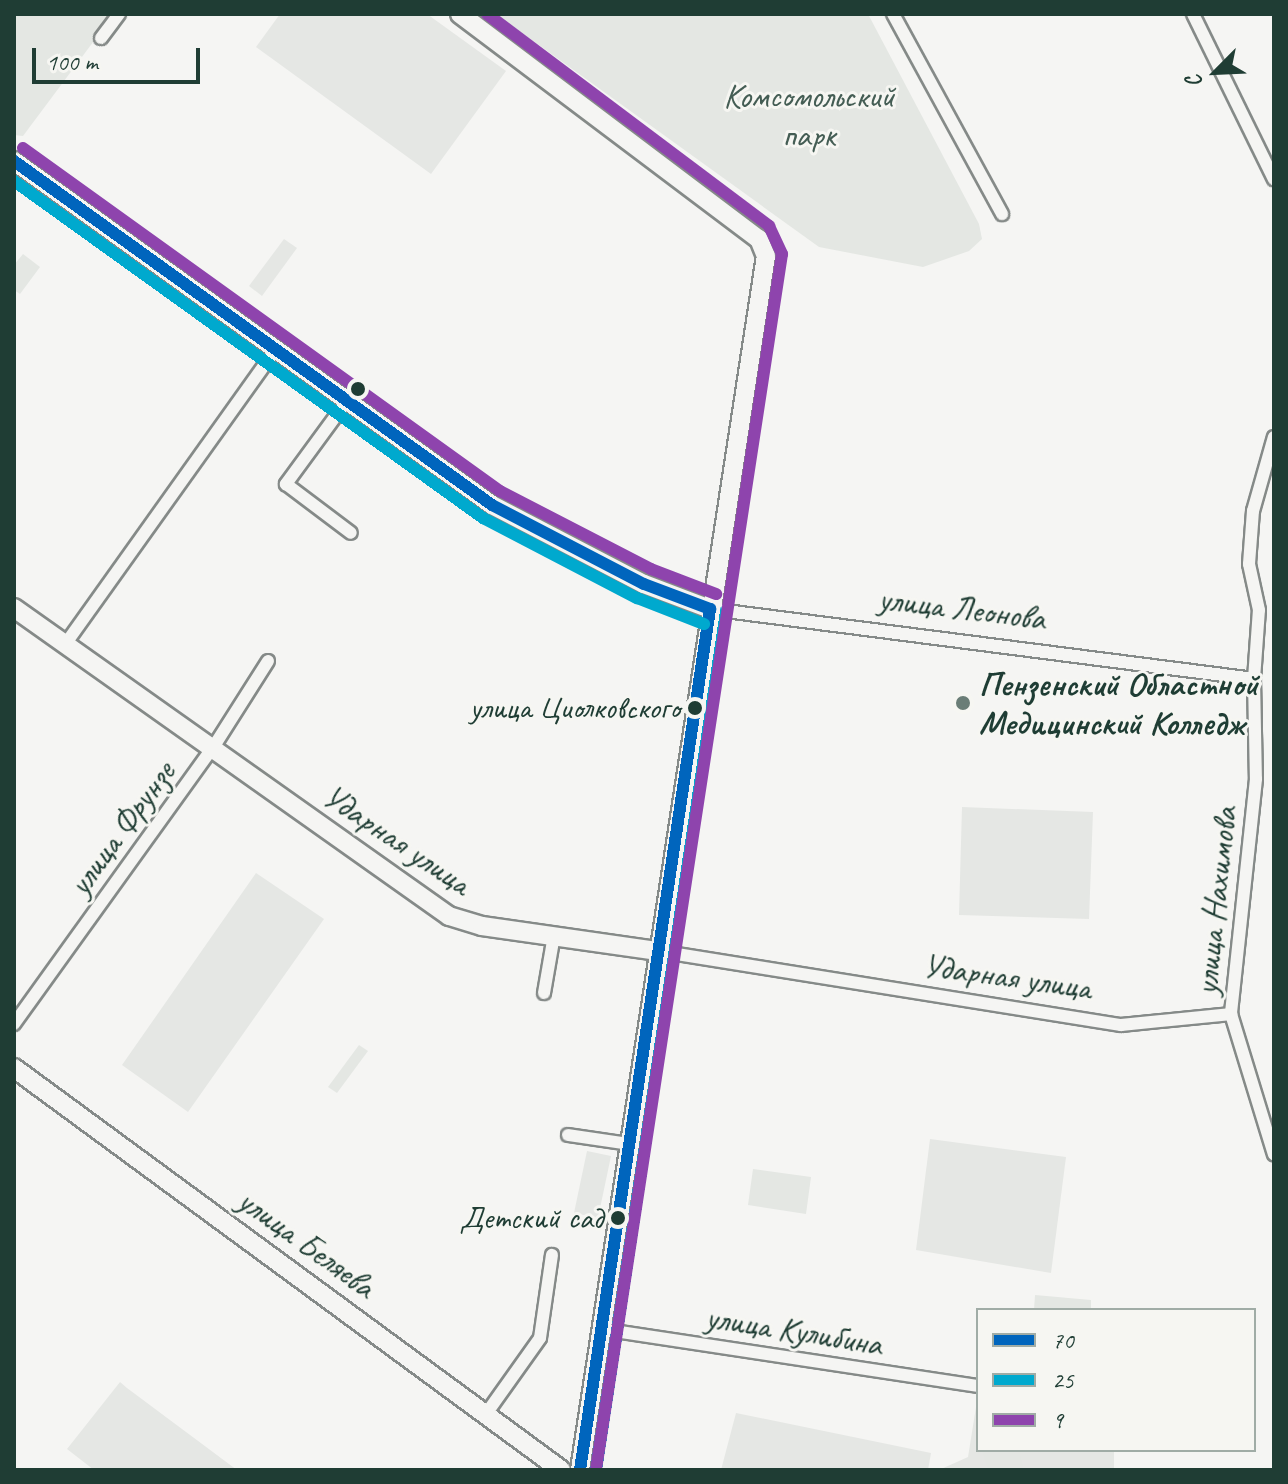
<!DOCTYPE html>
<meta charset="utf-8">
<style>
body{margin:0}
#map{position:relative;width:1288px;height:1484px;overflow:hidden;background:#f5f5f3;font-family:Caveat,sans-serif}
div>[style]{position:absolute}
.built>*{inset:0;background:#e5e7e4}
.green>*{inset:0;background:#e4e7e3}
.roads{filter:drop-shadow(2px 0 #858a88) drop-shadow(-2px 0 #858a88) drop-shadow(0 2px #858a88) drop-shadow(0 -2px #858a88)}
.street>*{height:12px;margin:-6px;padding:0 6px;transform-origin:6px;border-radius:6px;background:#f5f5f3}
.secondary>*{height:18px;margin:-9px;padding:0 9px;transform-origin:9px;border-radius:9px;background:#f5f5f3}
.bus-1>*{height:12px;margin:-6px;padding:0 6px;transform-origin:6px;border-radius:6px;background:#0065bd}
.bus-2>*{height:12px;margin:-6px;padding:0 6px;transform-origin:6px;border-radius:6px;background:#00a9ce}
.bus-3>*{height:12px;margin:-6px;padding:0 6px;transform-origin:6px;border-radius:6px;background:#8e44ad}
.dots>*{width:22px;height:22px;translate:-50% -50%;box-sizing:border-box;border:4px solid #f6f6f2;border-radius:50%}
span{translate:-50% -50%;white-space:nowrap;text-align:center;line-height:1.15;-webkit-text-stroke:6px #f6f6f2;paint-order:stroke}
.bus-label{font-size:32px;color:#1f3d34}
.right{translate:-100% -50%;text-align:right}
.park-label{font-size:34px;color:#445d54}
.street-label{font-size:34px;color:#1f3d34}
.poi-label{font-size:34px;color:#1f3d34;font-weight:700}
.left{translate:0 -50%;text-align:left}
.frame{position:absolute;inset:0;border:16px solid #1f3d34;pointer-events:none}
.legend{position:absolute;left:976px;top:1308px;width:280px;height:144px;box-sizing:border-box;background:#f6f6f2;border:2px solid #a0aca6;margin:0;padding:10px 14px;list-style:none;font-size:24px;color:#1f3d34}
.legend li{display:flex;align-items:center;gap:16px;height:40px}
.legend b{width:40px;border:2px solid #a0aca6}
.north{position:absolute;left:1176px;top:32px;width:80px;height:80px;-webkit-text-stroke:6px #f6f6f2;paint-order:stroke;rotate:246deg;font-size:22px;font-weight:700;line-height:32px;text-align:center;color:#1f3d34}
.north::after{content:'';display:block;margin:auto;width:28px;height:36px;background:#1f3d34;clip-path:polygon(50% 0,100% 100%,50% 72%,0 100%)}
.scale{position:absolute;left:32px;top:48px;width:168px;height:36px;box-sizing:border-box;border:4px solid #1f3d34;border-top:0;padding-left:10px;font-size:24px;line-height:28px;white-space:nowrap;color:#1f3d34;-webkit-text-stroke:6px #f6f6f2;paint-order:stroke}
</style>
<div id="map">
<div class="built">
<div style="clip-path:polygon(280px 14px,427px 14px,506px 71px,431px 174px,256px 47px)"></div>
<div style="clip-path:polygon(284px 239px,297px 248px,262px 296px,249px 286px)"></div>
<div style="clip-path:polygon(962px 807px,1093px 812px,1089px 919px,959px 915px)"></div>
<div style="clip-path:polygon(256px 873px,324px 919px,188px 1112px,122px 1065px)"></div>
<div style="clip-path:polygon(930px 1139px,1066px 1157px,1051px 1273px,916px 1250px)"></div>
<div style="clip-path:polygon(587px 1151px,611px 1156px,598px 1218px,574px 1213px)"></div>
<div style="clip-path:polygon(120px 1382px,127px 1388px,237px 1470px,94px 1470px,67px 1449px)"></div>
<div style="clip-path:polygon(976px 1407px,978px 1450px,1114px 1450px,1114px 1470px,939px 1470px,968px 1457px)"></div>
<div style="clip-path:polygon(736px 1413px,931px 1453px,928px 1470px,721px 1470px)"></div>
</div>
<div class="green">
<div style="clip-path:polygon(14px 14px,114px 14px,23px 136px,14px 135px)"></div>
<div style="clip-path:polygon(496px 14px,868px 14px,979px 224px,982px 239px,969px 251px,923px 267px,819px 247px)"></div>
<div style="clip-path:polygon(23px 254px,40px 267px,20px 294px,14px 290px,14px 265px)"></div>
<div style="clip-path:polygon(359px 1045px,368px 1051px,337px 1093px,328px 1087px)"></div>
<div style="clip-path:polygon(753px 1169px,811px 1177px,806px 1214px,748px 1205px)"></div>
<div style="clip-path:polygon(1035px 1295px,1091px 1300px,1091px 1310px,1034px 1310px)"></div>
<div style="clip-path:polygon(982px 1450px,1019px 1450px,1024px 1470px,988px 1470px)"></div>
</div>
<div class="roads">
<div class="street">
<div style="left:893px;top:14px;width:228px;rotate:61.4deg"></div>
<div style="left:1193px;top:14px;width:184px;rotate:63.9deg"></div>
<div style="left:101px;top:38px;width:30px;rotate:-53deg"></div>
<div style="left:346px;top:402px;width:102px;rotate:126.2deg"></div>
<div style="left:286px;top:484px;width:81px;rotate:37deg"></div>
<div style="left:710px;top:609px;width:548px;rotate:7.33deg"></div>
<div style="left:1254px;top:679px;width:100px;rotate:88.9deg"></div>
<div style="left:1256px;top:779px;width:236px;rotate:96.1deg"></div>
<div style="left:1231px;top:1014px;width:147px;rotate:73deg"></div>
<div style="left:64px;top:646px;width:361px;rotate:-54.5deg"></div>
<div style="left:1254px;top:679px;width:69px;rotate:-85.9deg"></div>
<div style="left:1259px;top:610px;width:47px;rotate:-102.3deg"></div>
<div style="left:1249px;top:564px;width:53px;rotate:-85.7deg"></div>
<div style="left:1253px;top:511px;width:77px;rotate:-74.2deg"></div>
<div style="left:658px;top:951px;width:469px;rotate:9.1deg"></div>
<div style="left:1121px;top:1025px;width:111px;rotate:-5.7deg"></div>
<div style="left:544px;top:993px;width:59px;rotate:-80.2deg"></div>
<div style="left:14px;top:1024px;width:346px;rotate:-54.3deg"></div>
<div style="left:216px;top:743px;width:97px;rotate:-57.6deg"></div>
<div style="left:568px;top:1135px;width:62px;rotate:8.4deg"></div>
<div style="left:601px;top:1329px;width:381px;rotate:8.6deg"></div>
<div style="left:486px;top:1414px;width:93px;rotate:-54.6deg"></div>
<div style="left:540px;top:1338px;width:84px;rotate:-81.8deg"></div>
</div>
<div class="secondary">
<div style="left:460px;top:14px;width:374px;rotate:37deg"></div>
<div style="left:759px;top:239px;width:18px;rotate:68deg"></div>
<div style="left:766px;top:256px;width:1228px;rotate:98.71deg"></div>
<div style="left:14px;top:161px;width:589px;rotate:35.74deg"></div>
<div style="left:492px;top:505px;width:171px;rotate:27.5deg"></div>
<div style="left:644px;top:584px;width:71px;rotate:20.7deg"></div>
<div style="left:14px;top:608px;width:533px;rotate:35.3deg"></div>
<div style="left:449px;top:916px;width:34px;rotate:17deg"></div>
<div style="left:482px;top:926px;width:178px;rotate:8.1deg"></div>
<div style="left:14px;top:1068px;width:679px;rotate:36.31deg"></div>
</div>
</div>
<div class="bus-1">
<div style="left:14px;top:161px;width:589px;rotate:35.74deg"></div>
<div style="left:492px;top:505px;width:171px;rotate:27.5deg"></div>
<div style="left:644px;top:584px;width:71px;rotate:20.7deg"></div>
<div style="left:580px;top:1470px;width:871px;rotate:-81.41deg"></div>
</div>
<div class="bus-2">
<div style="left:14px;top:181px;width:578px;rotate:35.7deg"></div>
<div style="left:483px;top:518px;width:174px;rotate:27.5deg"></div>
<div style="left:637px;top:598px;width:72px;rotate:21.2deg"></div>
<div style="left:596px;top:1470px;width:869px;rotate:-81.39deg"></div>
</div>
<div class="bus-3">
<div style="left:487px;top:14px;width:353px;rotate:36.9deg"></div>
<div style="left:769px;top:226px;width:31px;rotate:65deg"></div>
<div style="left:782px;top:254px;width:1230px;rotate:98.7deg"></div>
<div style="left:23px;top:148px;width:588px;rotate:35.72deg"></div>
<div style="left:500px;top:491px;width:170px;rotate:27.3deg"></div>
<div style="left:651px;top:569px;width:70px;rotate:21deg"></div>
</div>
<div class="dots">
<div style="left:358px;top:389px;background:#1f3d34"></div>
<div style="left:963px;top:703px;background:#6a7d77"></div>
<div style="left:695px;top:708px;background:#1f3d34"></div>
<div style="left:618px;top:1218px;background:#1f3d34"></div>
</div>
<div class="bus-label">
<span class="right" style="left:680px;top:708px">улица Циолковского</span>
<span class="right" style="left:603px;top:1218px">Детский сад</span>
</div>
<div class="park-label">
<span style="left:809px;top:115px">Комсомольский<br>парк</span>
</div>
<div class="street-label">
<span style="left:962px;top:608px;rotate:7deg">улица Леонова</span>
<span style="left:121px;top:828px;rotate:-54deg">улица Фрунзе</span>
<span style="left:397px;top:839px;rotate:34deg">Ударная улица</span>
<span style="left:1215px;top:901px;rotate:-84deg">улица Нахимова</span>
<span style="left:1007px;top:976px;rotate:8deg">Ударная улица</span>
<span style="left:307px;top:1243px;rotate:36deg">улица Беляева</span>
<span style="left:794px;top:1330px;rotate:9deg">улица Кулибина</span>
</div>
<div class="poi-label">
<span class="left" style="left:979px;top:703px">Пензенский Областной<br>Медицинский Колледж</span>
</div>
<div class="frame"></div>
<ul class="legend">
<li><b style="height:10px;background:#0065bd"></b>70</li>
<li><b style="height:10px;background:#00a9ce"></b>25</li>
<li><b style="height:10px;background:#8e44ad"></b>9</li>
</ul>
<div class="north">С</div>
<div class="scale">100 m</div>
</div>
